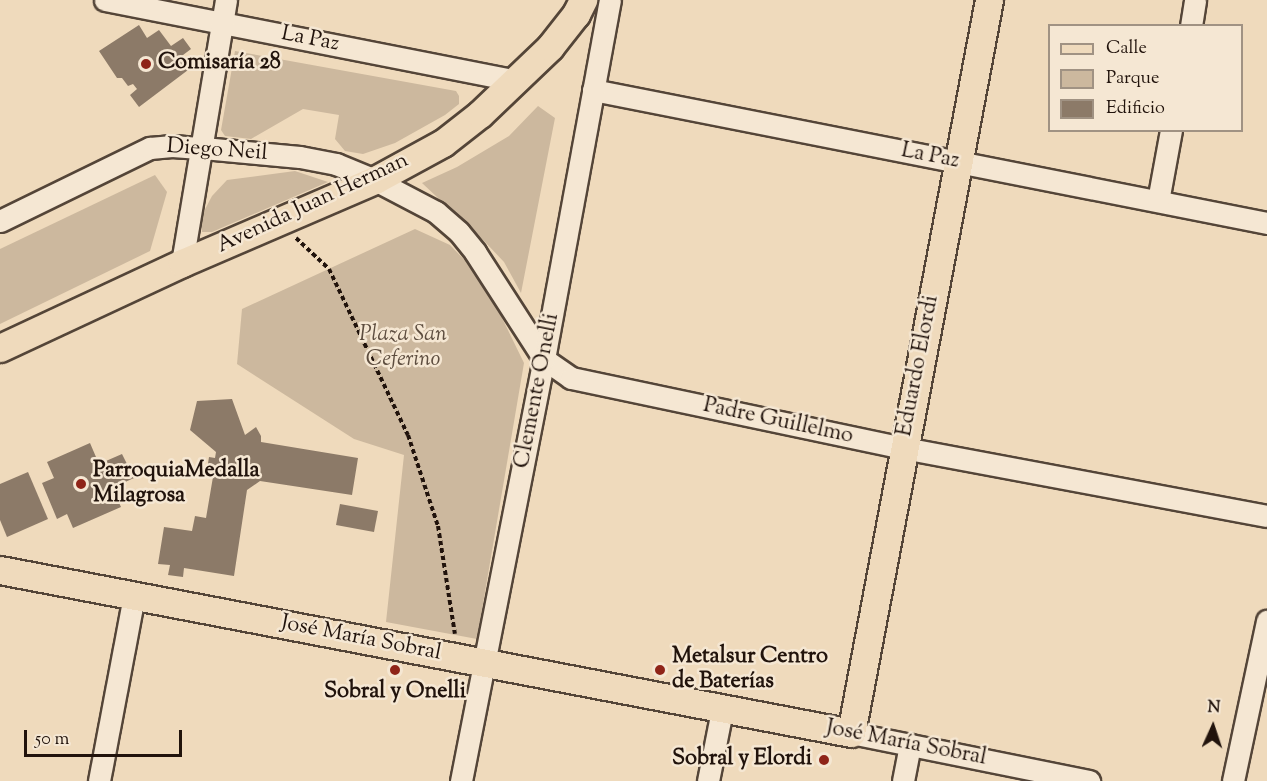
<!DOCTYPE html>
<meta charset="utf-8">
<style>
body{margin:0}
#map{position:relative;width:1267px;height:781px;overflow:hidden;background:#efdabc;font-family:"Sorts Mill Goudy",serif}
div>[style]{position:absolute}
.green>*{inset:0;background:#ccb89e}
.building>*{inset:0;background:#8c7a68}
.path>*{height:4px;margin-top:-2px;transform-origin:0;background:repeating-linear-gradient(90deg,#21130c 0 4.5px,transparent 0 7.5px)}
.roads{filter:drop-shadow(2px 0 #544538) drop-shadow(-2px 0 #544538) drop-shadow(0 2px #544538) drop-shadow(0 -2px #544538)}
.minor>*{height:21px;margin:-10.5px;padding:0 10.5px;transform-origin:10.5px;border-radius:10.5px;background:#f5e7d3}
.major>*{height:27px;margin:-13.5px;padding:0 13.5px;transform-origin:13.5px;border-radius:13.5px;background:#efdabc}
.dots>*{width:16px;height:16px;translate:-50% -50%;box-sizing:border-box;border:3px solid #f5e7d3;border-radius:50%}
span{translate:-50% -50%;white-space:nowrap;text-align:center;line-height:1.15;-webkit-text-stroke:5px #f5e7d3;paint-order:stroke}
.street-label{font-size:22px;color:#21130c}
.poi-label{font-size:22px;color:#21130c;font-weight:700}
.left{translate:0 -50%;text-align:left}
.right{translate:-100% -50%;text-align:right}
.park-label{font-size:22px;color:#5d4d3f;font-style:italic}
.legend{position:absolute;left:1048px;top:24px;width:195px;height:108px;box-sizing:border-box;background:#f5e7d3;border:2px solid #a09283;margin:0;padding:8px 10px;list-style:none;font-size:18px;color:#21130c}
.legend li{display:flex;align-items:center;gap:12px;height:30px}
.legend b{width:30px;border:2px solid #a09283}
.north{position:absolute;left:1183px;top:697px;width:60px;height:60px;-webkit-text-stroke:4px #f5e7d3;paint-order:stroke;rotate:3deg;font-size:16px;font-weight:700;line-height:24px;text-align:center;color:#21130c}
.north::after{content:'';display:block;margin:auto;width:21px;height:27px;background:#21130c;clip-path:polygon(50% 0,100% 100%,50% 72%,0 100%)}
.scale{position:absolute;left:24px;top:730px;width:158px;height:27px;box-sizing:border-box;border:3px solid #21130c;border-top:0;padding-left:8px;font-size:18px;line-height:21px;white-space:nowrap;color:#21130c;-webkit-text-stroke:4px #f5e7d3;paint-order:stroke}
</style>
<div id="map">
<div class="green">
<div style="clip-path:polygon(235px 51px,456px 91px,459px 96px,459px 104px,445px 115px,395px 143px,363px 154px,345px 151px,335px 139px,339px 115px,303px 109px,251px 139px,225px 136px,221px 130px)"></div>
<div style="clip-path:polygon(538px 106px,555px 118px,521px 293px,504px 262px,486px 243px,422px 183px,457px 167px,509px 136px)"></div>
<div style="clip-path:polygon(295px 171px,328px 182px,212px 232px,202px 232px,201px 217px,212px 196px,227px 180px)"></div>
<div style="clip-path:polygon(155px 175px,167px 192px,150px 251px,0 324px,0 249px)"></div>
<div style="clip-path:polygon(415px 229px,450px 245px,483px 279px,524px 363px,477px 639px,386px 622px,404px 455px,354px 439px,237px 364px,242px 309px)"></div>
</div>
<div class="building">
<div style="clip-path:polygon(139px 25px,147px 38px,159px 30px,171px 46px,183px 38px,191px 49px,179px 58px,188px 70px,139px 107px,130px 95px,137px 89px,133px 84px,128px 86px,122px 78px,117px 78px,99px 51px)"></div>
<div style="clip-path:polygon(232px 399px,245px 435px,256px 427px,261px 436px,261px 442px,358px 458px,352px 495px,260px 481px,247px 490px,234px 576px,184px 568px,183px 577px,168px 575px,170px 565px,158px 564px,164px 527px,192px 531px,195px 516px,206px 518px,214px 471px,207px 470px,209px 457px,215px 458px,216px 452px,190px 430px,197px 401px)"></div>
<div style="clip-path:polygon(90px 443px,99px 464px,122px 454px,134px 478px,112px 488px,121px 507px,73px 528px,67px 514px,57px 519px,42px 483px,54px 478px,47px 462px)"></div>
<div style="clip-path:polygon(28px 472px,48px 519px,7px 537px,0 520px,0 484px)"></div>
<div style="clip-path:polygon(340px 504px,378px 511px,374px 532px,336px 525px)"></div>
</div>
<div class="path">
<div style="left:296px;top:238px;width:45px;rotate:43.2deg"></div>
<div style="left:329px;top:269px;width:184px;rotate:64.6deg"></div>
<div style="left:408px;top:435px;width:96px;rotate:71.8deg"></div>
<div style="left:438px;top:526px;width:109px;rotate:81.1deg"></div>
</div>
<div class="roads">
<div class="minor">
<div style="left:105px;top:0;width:419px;rotate:11.1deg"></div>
<div style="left:1191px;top:26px;width:26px;rotate:-81deg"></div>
<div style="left:593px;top:90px;width:687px;rotate:11.16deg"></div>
<div style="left:1158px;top:201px;width:72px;rotate:-79.6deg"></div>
<div style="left:0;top:221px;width:167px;rotate:-26deg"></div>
<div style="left:150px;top:148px;width:22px;rotate:-5deg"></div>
<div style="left:172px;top:146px;width:31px;rotate:4deg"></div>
<div style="left:203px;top:148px;width:97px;rotate:5.3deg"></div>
<div style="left:300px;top:157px;width:37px;rotate:11deg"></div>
<div style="left:336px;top:164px;width:42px;rotate:22.3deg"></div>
<div style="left:375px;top:180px;width:69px;rotate:27.7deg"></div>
<div style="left:436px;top:212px;width:30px;rotate:41deg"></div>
<div style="left:459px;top:232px;width:26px;rotate:51deg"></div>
<div style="left:475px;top:252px;width:127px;rotate:57.2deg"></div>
<div style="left:544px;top:359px;width:33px;rotate:35deg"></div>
<div style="left:571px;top:378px;width:340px;rotate:11.9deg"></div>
<div style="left:904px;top:448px;width:369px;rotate:10.6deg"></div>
<div style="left:182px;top:263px;width:267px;rotate:-80.5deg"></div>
<div style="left:851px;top:733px;width:243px;rotate:11.4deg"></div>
<div style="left:99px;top:781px;width:189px;rotate:-79.3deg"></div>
<div style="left:461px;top:781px;width:430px;rotate:-78.9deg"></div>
<div style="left:544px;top:359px;width:365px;rotate:-79.6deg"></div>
<div style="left:708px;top:781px;width:72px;rotate:-78.8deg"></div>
<div style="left:903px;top:781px;width:37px;rotate:-79deg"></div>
<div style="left:1233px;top:781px;width:164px;rotate:-78deg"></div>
</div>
<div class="major">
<div style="left:0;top:348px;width:201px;rotate:-25deg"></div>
<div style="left:182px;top:263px;width:210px;rotate:-23.3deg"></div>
<div style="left:375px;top:180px;width:77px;rotate:-28.6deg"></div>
<div style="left:443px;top:143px;width:47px;rotate:-38.1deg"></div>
<div style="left:480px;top:114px;width:97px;rotate:-43.7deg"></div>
<div style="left:550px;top:47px;width:42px;rotate:-51.8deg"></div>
<div style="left:576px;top:14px;width:16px;rotate:-63deg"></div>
<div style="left:0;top:570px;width:866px;rotate:10.84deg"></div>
<div style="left:851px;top:733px;width:746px;rotate:-79.34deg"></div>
</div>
</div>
<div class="dots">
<div style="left:146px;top:64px;background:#8f2418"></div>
<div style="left:81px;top:484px;background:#8f2418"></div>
<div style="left:395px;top:670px;background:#8f2418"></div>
<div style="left:660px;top:670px;background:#8f2418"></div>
<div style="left:824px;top:760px;background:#8f2418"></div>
</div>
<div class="street-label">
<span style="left:310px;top:40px;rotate:11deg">La Paz</span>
<span style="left:217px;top:151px;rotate:4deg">Diego Neil</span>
<span style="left:930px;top:157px;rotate:11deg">La Paz</span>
<span style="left:313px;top:204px;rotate:-25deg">Avenida Juan Herman</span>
<span style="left:919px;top:366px;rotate:-79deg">Eduardo Elordi</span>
<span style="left:538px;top:391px;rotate:-79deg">Clemente Onelli</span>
<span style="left:778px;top:422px;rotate:12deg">Padre Guillelmo</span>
<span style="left:361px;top:639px;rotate:11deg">José María Sobral</span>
<span style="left:906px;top:744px;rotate:11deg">José María Sobral</span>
</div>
<div class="poi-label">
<span class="left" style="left:158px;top:64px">Comisaría 28</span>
<span class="left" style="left:93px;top:484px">ParroquiaMedalla<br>Milagrosa</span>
<span class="left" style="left:672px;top:670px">Metalsur Centro<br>de Baterías</span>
<span style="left:395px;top:693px">Sobral y Onelli</span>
<span class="right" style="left:812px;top:760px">Sobral y Elordi</span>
</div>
<div class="park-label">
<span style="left:403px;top:348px">Plaza San<br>Ceferino</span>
</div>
<ul class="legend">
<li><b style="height:8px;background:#efdabc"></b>Calle</li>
<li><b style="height:16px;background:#ccb89e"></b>Parque</li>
<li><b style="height:16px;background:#8c7a68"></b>Edificio</li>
</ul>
<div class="north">N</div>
<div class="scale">50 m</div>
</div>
